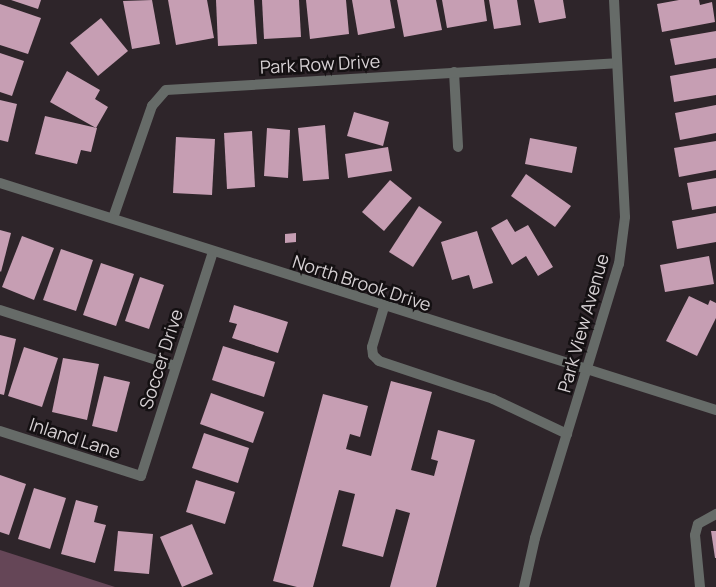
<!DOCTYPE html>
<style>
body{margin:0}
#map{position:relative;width:716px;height:587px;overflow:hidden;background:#2e252a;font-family:Manrope,sans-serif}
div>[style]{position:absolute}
.green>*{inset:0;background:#654657}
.building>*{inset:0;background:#c69eb3}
.service>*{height:10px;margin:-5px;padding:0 5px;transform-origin:5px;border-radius:5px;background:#666b68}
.minor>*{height:10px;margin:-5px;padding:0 5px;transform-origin:5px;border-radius:5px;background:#666b68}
.tertiary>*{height:10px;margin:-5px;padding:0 5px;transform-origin:5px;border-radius:5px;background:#666b68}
span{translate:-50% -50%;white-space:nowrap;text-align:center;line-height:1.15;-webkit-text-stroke:5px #141012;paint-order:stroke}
.street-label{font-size:18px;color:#d6d0d3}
</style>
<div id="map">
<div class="green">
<div style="clip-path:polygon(0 550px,115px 587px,0 587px)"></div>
</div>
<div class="building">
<div style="clip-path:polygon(11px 0,41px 0,38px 9px)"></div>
<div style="clip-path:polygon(152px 0,160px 44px,132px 49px,123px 1px)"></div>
<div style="clip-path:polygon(168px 0,207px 0,214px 38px,176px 45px)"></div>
<div style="clip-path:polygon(216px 0,254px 0,257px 44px,218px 46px)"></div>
<div style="clip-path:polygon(262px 0,299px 0,301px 37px,264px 39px)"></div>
<div style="clip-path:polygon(306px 0,346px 0,349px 34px,310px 39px)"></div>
<div style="clip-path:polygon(352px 0,390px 0,395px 28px,358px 35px)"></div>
<div style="clip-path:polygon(397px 0,436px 0,442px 30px,404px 37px)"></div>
<div style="clip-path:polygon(442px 0,484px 0,487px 21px,447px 28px)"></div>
<div style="clip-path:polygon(489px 0,517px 0,521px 25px,494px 29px)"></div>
<div style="clip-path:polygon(534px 0,563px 0,566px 18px,539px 23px)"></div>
<div style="clip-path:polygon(679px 0,699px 0,700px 5px,712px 2px,715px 22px,662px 32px,657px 4px)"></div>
<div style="clip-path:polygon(0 4px,41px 18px,28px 54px,0 45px)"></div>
<div style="clip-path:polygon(101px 18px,128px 51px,98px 76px,70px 43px)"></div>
<div style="clip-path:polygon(716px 31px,716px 58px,675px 65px,670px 39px)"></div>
<div style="clip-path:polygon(0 53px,24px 61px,12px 96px,0 92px)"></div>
<div style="clip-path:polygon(716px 68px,716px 95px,674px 102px,670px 76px)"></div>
<div style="clip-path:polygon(67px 71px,100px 90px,95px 99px,108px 107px,96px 128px,50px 102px)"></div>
<div style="clip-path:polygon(0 100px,17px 104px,8px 142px,0 140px)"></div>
<div style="clip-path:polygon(716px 105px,716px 133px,680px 140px,675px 113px)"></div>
<div style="clip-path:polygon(354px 112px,389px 122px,383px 146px,347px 136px)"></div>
<div style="clip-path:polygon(45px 116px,97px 128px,91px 152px,81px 150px,77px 164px,35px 154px)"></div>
<div style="clip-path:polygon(325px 125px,329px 179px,303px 181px,298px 128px)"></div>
<div style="clip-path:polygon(267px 128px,290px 130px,288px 178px,264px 176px)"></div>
<div style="clip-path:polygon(252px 131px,255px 187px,227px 189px,224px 133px)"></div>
<div style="clip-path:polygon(176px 137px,215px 139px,212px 195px,173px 193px)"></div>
<div style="clip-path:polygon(530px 138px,577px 147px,572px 173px,525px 164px)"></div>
<div style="clip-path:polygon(716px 141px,716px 170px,679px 177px,674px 148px)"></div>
<div style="clip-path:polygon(388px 147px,392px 171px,348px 178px,345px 154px)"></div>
<div style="clip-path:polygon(526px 174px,571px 206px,555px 227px,511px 196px)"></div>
<div style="clip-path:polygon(716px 178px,716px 206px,692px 210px,687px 183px)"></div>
<div style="clip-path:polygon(390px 180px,412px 198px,384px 231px,362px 212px)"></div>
<div style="clip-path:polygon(419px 206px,442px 222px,413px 267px,389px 252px)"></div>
<div style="clip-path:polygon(716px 213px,716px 242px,677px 249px,672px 221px)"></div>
<div style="clip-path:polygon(507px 219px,515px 232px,528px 225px,553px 267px,538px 276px,526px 256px,512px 265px,491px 228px)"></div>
<div style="clip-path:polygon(0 230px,11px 233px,1px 272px,0 271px)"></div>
<div style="clip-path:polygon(477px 231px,493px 283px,473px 289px,469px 275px,452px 280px,441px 242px)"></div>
<div style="clip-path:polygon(296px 233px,296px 242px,285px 243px,285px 234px)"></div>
<div style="clip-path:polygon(22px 236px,54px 248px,34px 300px,2px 287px)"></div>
<div style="clip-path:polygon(61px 249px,93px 260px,76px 311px,43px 300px)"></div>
<div style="clip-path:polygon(709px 256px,714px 284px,665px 292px,660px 265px)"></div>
<div style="clip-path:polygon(101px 263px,134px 274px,116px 326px,83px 315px)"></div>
<div style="clip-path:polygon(140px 277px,164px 285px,149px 329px,125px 321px)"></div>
<div style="clip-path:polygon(689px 296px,708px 305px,710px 300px,716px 303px,716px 318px,697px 356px,666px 341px)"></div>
<div style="clip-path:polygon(234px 305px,288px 322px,278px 353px,232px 338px,237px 324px,229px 322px)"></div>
<div style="clip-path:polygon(0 335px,16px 339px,4px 395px,0 394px)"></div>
<div style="clip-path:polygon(223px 346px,275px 362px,264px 397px,212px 380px)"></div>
<div style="clip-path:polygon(24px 347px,58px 358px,42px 407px,8px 396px)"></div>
<div style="clip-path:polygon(63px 358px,99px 364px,87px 420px,52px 412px)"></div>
<div style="clip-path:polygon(104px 376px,130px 382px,117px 432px,92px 426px)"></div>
<div style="clip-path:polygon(391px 381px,432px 392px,411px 470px,434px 476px,438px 461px,431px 459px,438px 430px,475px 440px,436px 587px,390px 587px,410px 513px,396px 509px,383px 557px,342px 546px,355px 494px,339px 490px,313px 587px,297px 587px,273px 581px,323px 394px,368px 406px,360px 437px,350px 434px,346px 449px,371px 456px)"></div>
<div style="clip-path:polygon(211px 393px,264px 412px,253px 443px,200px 424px)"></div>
<div style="clip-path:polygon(204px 433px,249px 448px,238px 483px,192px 468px)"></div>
<div style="clip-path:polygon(0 475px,26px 484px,9px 535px,0 532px)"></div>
<div style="clip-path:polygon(196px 480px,235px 492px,225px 524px,186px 512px)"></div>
<div style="clip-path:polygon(34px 488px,66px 498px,50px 549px,18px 539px)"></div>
<div style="clip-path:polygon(76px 500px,98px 506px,94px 522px,106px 525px,95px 563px,61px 554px)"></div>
<div style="clip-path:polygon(192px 524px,213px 574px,182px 587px,160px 537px)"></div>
<div style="clip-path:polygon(118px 531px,153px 534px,149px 574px,114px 571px)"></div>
<div style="clip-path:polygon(711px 531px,716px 531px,716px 558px,715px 558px)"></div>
</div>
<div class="service">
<div style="left:384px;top:307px;width:42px;rotate:106.7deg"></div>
<div style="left:372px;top:347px;width:8px;rotate:83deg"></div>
<div style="left:373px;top:355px;width:8px;rotate:45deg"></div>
<div style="left:379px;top:361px;width:120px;rotate:18.4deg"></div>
<div style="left:493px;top:399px;width:82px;rotate:25.3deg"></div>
<div style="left:0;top:310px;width:184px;rotate:17.7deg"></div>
<div style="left:700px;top:587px;width:52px;rotate:-95.5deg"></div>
<div style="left:695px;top:535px;width:11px;rotate:-75deg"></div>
<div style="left:698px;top:524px;width:21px;rotate:-29deg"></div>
</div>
<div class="minor">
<div style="left:454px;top:72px;width:75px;rotate:86.9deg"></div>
<div style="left:113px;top:218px;width:119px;rotate:-70.8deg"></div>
<div style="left:152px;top:106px;width:21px;rotate:-49deg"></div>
<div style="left:166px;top:90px;width:451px;rotate:-3.4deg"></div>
<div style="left:0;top:431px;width:148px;rotate:17.7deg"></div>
<div style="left:141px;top:476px;width:235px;rotate:-72.2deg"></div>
<div style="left:524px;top:587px;width:50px;rotate:-77.3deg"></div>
<div style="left:535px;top:538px;width:287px;rotate:-73deg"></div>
<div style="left:619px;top:264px;width:47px;rotate:-82.7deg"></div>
<div style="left:625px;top:217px;width:217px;rotate:-92.9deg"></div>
</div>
<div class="tertiary">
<div style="left:0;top:183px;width:751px;rotate:17.59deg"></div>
</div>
<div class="street-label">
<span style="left:320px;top:64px;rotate:-3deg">Park Row Drive</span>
<span style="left:362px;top:283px;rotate:18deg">North Brook Drive</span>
<span style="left:583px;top:323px;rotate:-74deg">Park View Avenue</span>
<span style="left:161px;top:359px;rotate:-72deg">Soccer Drive</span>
<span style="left:75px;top:438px;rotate:18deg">Inland Lane</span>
</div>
</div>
